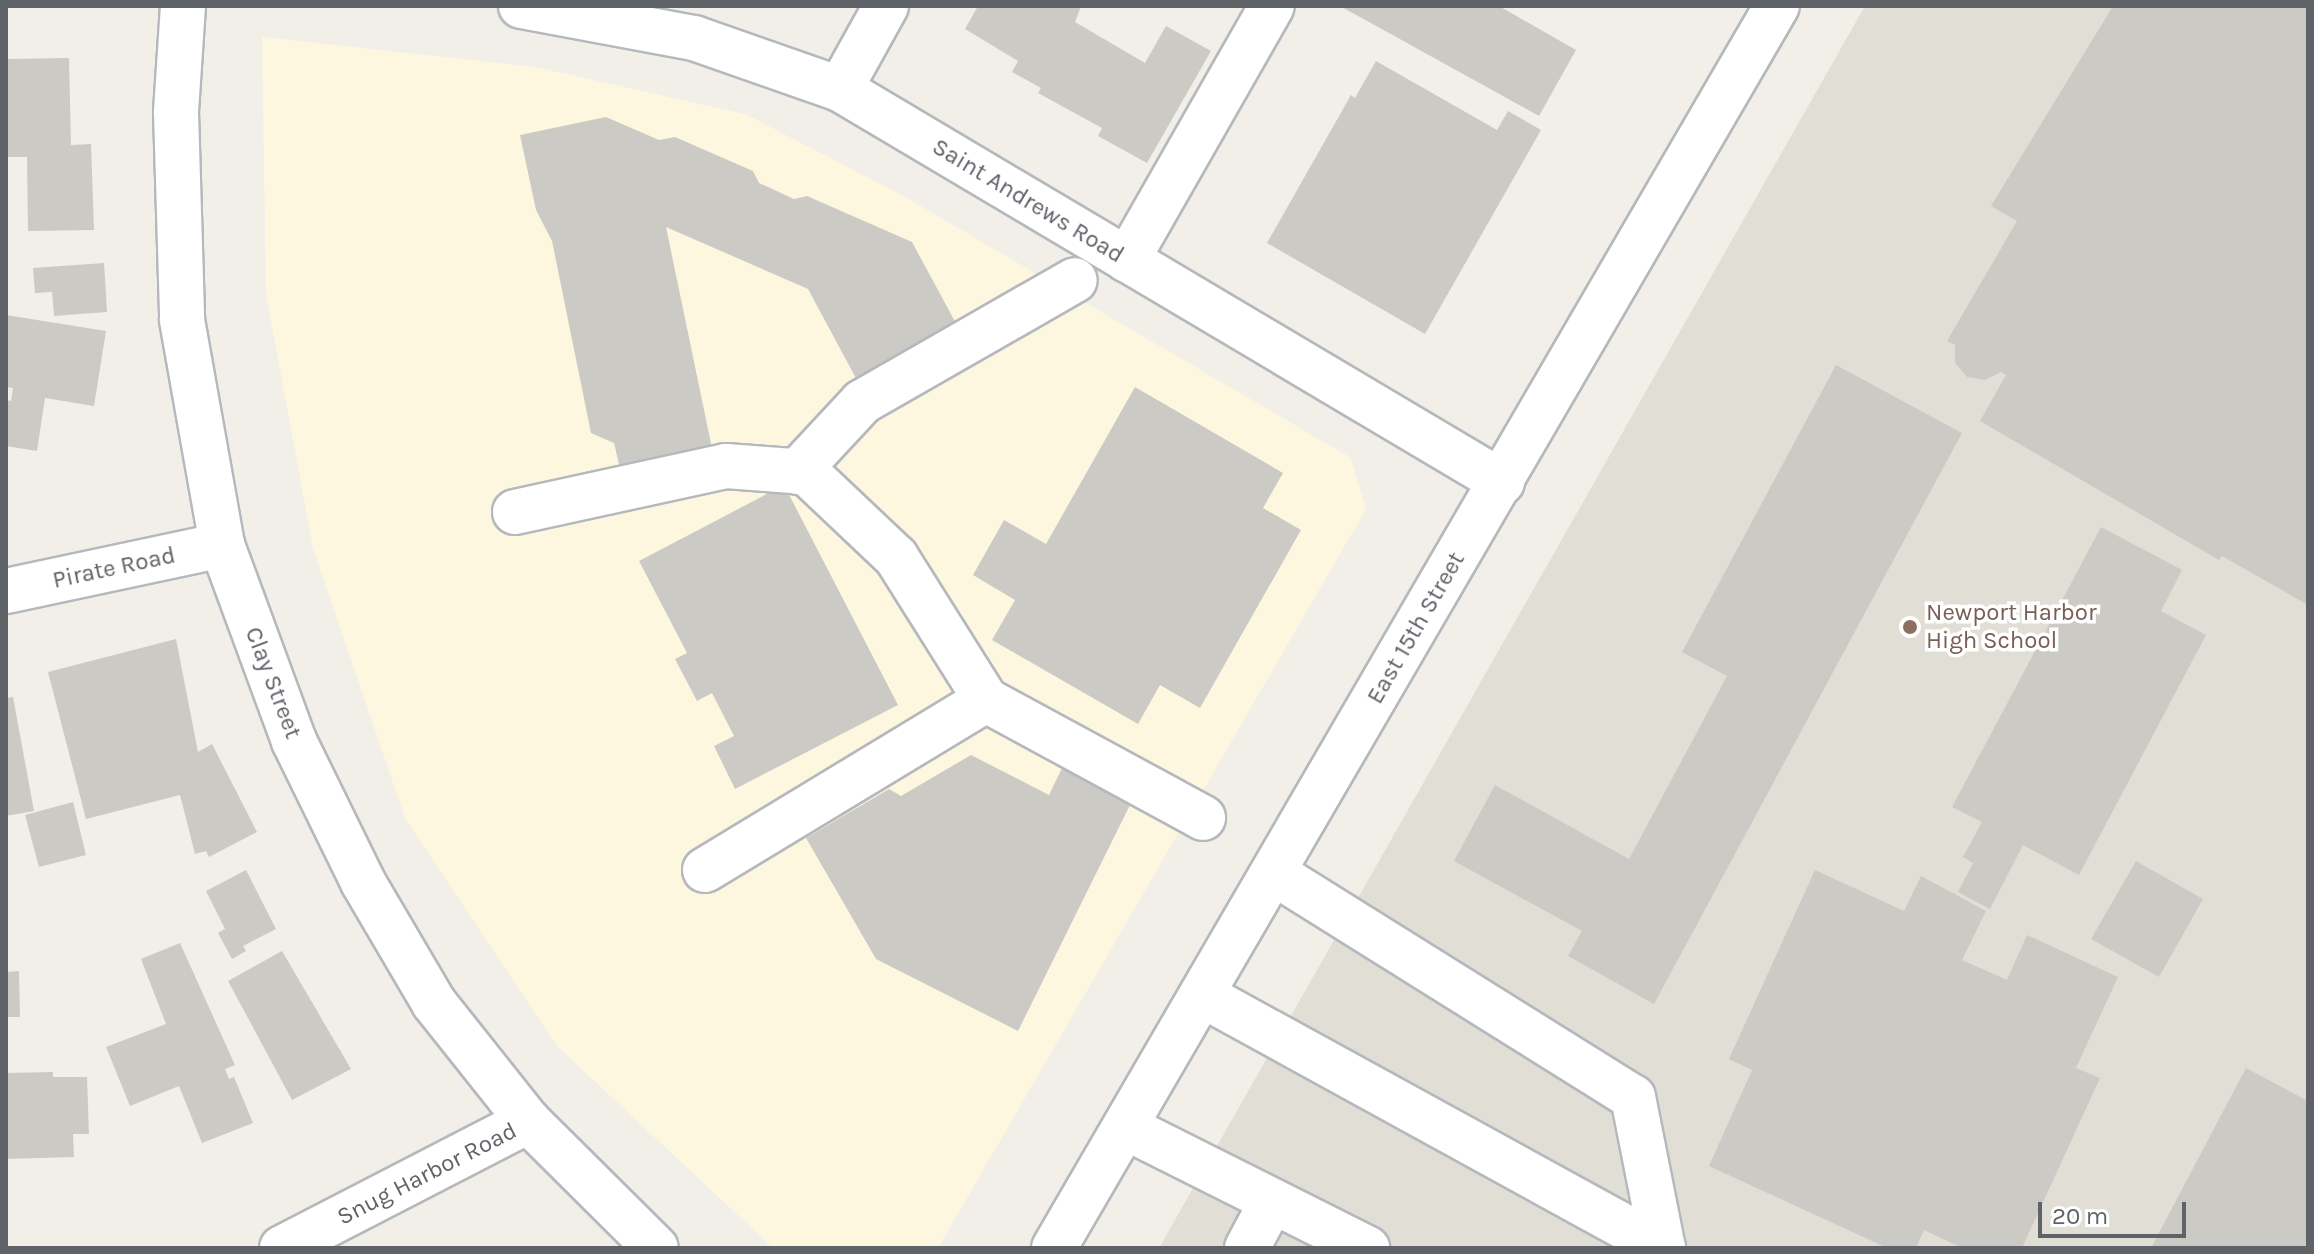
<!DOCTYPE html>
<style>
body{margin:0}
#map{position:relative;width:2314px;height:1254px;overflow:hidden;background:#f1efe8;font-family:Karla,sans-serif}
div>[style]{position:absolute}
.commercial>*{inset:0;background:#fef7e0}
.education>*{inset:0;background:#e1ded6}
.building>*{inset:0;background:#cccac5}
.roads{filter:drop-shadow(2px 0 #b5b8bc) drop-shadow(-2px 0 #b5b8bc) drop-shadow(0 2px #b5b8bc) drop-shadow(0 -2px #b5b8bc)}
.minor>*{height:44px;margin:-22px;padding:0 22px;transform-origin:22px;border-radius:22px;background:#fff}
.dots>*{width:22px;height:22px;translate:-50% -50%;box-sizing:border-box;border:4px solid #fff;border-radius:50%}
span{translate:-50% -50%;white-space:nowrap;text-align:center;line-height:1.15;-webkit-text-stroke:7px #fff;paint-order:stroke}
.street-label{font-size:24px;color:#5f6368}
.education-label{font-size:24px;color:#785e54}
.left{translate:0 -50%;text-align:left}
.frame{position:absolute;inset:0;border:8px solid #5f6368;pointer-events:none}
.scale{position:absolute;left:2038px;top:1202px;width:148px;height:36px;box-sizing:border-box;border:4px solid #5f6368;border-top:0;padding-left:10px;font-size:24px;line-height:28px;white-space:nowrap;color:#5f6368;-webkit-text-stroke:6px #fff;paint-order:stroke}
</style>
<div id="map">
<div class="commercial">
<div style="clip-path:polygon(262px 37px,535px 67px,745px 114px,900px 194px,1351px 458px,1366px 509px,938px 1248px,773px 1248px,558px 1047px,405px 818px,313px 548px,266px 294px)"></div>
</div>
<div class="education">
<div style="clip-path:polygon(1865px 6px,2308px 6px,2308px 1248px,1159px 1248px)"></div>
</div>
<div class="building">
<div style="clip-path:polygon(978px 6px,1081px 6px,1075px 22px,1145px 63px,1166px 26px,1211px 51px,1147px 163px,1098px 136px,1102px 128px,1038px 93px,1041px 88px,1012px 72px,1018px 61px,965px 29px)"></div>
<div style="clip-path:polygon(1340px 6px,1499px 6px,1576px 50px,1539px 116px)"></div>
<div style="clip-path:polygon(2113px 6px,2308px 6px,2308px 605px,2222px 556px,2219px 560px,1980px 421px,2006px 375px,2001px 372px,1985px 380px,1967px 377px,1955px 363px,1955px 345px,1947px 341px,2017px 221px,1991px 206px)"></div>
<div style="clip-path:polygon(69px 58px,71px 145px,91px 144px,94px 230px,28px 231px,27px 157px,6px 157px,6px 66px,8px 59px)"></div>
<div style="clip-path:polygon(1376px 61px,1497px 130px,1508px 111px,1541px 130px,1425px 334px,1267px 243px,1351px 95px,1355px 98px)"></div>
<div style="clip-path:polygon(606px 117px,659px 140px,675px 137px,753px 171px,759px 183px,794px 199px,807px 196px,912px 242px,958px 327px,858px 382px,808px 289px,666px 227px,713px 453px,622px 477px,614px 443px,591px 433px,552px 241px,536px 210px,520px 135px)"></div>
<div style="clip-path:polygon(104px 263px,107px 312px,54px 316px,52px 292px,35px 293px,33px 268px)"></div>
<div style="clip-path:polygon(6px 315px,106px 331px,94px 406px,45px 398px,37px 451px,6px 446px,6px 400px,11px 401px,13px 388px,6px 387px)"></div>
<div style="clip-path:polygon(1836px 365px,1962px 433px,1654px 1004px,1568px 956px,1582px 931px,1454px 861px,1495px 785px,1629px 859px,1727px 676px,1682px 652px)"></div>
<div style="clip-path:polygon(1135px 387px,1283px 473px,1263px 508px,1301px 530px,1200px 708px,1160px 685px,1138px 724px,992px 640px,1015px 600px,973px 575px,1004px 520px,1046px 544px)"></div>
<div style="clip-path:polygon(784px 485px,898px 705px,735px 789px,714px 746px,734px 736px,712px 693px,697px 701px,675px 659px,687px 653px,639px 561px)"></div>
<div style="clip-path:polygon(2101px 527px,2182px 570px,2161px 611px,2206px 635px,2079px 875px,2023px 845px,1990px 909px,1958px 892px,1973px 863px,1963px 857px,1982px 822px,1952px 807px)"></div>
<div style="clip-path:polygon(176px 639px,198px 752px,212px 744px,257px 832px,209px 857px,206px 851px,195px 854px,180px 795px,86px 819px,48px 672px)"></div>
<div style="clip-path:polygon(13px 697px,34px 811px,6px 816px,6px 698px)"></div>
<div style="clip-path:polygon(971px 755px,1049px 795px,1063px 766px,1132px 801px,1018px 1031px,876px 959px,806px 838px,889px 789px,901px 796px)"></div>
<div style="clip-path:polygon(73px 802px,86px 855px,39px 867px,25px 815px)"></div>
<div style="clip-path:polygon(2136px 861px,2203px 899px,2159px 977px,2091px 939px)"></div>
<div style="clip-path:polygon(246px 870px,276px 929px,243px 946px,246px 951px,232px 959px,218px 933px,225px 929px,206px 891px)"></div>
<div style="clip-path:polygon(1815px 870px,1904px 911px,1921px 876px,1986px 911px,1962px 960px,2007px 980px,2027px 935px,2118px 977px,2076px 1068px,2100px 1078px,2022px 1248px,1962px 1248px,1924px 1230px,1916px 1248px,1887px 1248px,1709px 1166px,1752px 1070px,1729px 1059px)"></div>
<div style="clip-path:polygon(180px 943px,235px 1065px,225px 1069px,229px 1079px,234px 1077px,253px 1123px,202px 1143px,179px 1086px,130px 1106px,106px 1047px,166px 1024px,141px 959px)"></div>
<div style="clip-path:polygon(282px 951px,351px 1069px,292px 1100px,228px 981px)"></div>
<div style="clip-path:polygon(19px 971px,20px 1017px,6px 1017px,6px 972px)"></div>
<div style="clip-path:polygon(2246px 1068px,2308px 1101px,2308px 1248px,2151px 1248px)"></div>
<div style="clip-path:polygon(53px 1072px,53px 1077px,87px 1077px,89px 1134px,73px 1134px,74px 1157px,6px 1159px,6px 1073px)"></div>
</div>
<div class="roads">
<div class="minor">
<div style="left:183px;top:6px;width:106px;rotate:93.8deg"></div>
<div style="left:176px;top:112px;width:208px;rotate:88.3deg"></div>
<div style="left:182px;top:320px;width:229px;rotate:79.9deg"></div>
<div style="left:222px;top:545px;width:209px;rotate:69.8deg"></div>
<div style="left:294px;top:741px;width:157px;rotate:63.9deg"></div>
<div style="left:363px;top:882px;width:140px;rotate:59.6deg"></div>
<div style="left:434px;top:1003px;width:151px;rotate:51.5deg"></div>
<div style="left:528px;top:1121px;width:180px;rotate:44.8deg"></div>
<div style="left:521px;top:6px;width:176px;rotate:10.5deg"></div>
<div style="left:694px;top:38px;width:155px;rotate:19.3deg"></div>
<div style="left:840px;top:89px;width:770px;rotate:30.7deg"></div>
<div style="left:840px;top:89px;width:95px;rotate:-61deg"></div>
<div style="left:1127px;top:260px;width:292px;rotate:-60.3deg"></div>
<div style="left:797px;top:472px;width:96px;rotate:-47.1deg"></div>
<div style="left:862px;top:402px;width:245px;rotate:-29.8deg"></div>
<div style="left:515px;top:512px;width:216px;rotate:-12.3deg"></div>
<div style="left:726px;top:466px;width:80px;rotate:4.3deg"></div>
<div style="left:806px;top:472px;width:124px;rotate:43.4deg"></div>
<div style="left:896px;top:557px;width:169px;rotate:57.8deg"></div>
<div style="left:986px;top:700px;width:247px;rotate:28.5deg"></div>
<div style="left:6px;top:591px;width:221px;rotate:-12deg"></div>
<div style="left:705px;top:870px;width:328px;rotate:-31.2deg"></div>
<div style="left:1274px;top:873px;width:423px;rotate:32deg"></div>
<div style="left:1633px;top:1097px;width:154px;rotate:78.8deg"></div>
<div style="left:1202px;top:995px;width:526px;rotate:28.76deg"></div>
<div style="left:1125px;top:1127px;width:271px;rotate:26.6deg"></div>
<div style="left:282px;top:1248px;width:277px;rotate:-27.3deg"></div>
<div style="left:1054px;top:1248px;width:1437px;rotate:-59.8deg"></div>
<div style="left:1247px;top:1248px;width:53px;rotate:-62deg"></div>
</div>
</div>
<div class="dots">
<div style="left:1910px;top:627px;background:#8d6e63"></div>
</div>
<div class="street-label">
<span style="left:1028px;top:201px;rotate:31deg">Saint Andrews Road</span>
<span style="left:114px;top:568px;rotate:-12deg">Pirate Road</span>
<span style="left:1416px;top:628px;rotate:-60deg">East 15th Street</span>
<span style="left:273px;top:683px;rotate:69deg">Clay Street</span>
<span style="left:427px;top:1174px;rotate:-27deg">Snug Harbor Road</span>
</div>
<div class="education-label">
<span class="left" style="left:1926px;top:627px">Newport Harbor<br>High School</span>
</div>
<div class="frame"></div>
<div class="scale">20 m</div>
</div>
